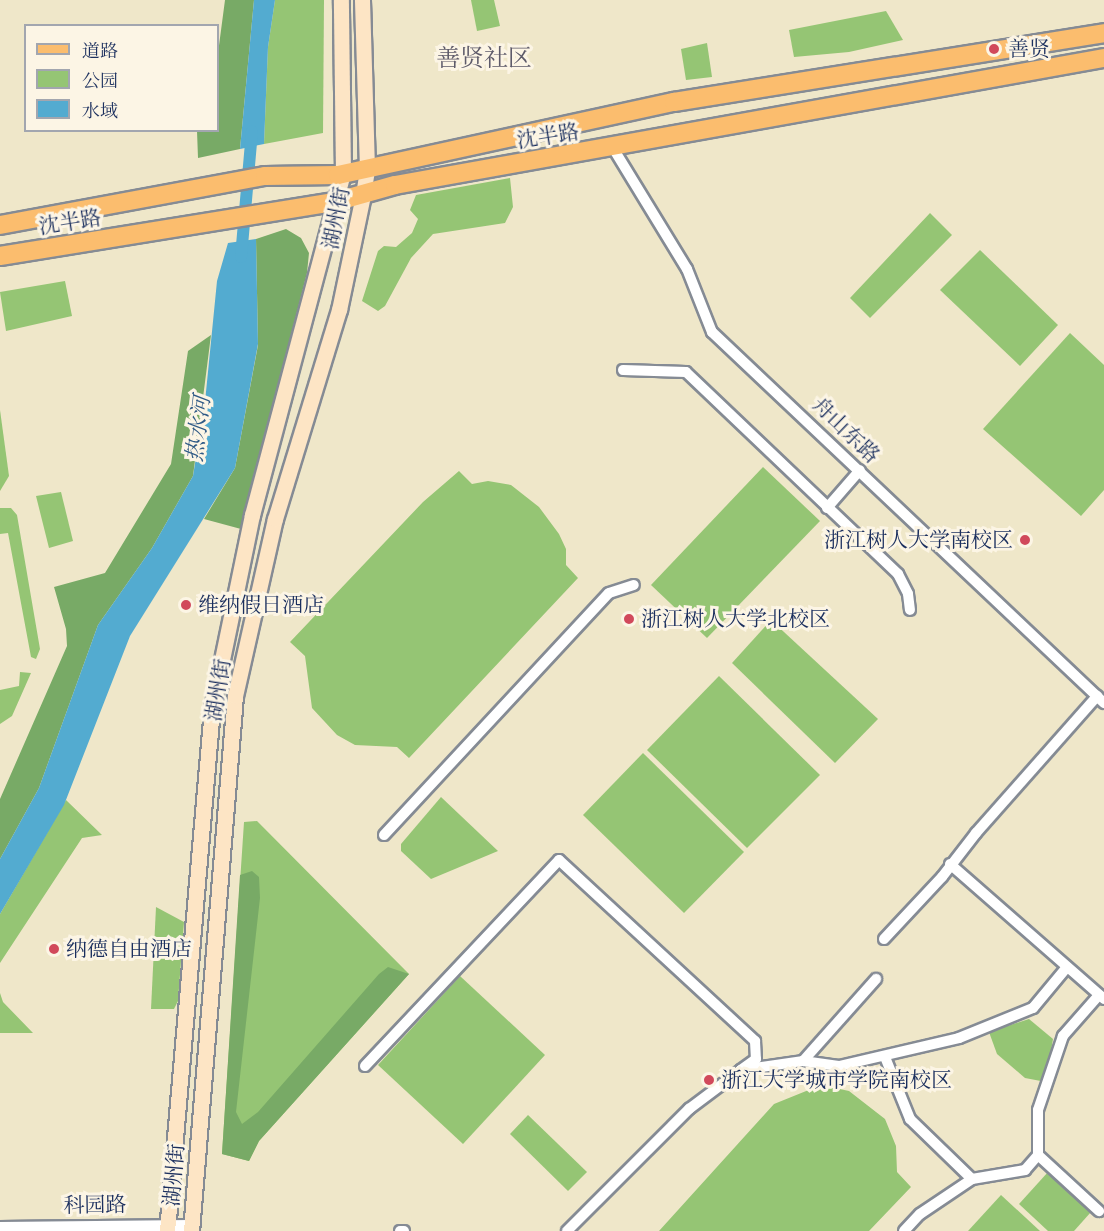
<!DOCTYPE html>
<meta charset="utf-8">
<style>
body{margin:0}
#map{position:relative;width:1104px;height:1231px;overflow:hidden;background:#efe7c9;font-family:"IM FELL French Canon","Noto Serif SC",serif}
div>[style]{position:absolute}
.green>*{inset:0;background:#95c574}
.forest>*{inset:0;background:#78aa66}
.water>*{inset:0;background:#53abd0}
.canal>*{height:12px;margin:-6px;padding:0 6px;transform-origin:6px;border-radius:6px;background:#53abd0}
.roads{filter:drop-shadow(2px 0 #858b94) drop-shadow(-2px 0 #858b94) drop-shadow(0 2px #858b94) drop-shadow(0 -2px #858b94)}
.minor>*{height:10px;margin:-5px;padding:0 5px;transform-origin:5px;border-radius:5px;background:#fff}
.tertiary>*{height:14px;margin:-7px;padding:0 7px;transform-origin:7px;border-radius:7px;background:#fff}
.secondary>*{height:15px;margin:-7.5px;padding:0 7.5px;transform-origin:7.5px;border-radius:7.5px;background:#fde5c5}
.primary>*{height:18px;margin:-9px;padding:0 9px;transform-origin:9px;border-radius:9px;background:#fbbd6e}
.dots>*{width:16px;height:16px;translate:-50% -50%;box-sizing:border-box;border:3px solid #fcf5e5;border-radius:50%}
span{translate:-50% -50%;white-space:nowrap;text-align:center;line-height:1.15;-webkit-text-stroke:6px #fcf5e5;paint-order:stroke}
.poi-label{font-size:21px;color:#1b2f5e}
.left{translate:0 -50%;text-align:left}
.right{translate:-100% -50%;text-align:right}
.street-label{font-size:21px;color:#1b2f5e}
.water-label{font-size:22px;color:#2f5a86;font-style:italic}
.quarter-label{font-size:24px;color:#5e5b6a}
.legend{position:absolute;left:24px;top:24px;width:195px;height:108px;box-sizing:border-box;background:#fcf5e5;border:2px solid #a2a6af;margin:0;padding:8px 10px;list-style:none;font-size:18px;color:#1b2f5e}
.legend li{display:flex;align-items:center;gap:12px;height:30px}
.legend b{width:30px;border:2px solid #a2a6af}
</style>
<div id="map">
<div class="green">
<div style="clip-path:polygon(275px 0,324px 0,323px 133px,264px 144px,268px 47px)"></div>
<div style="clip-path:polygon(471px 0,494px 0,500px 26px,477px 31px)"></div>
<div style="clip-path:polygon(886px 11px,903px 40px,849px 52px,794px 57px,789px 30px)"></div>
<div style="clip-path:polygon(707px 43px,712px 77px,686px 80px,681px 49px)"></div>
<div style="clip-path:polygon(510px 178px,513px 207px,505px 223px,433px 234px,411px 258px,385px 306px,378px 311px,362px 301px,378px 251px,384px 246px,396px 247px,412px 233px,418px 219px,410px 210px,416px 195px)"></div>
<div style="clip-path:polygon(930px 213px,952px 235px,870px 318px,850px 298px)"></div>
<div style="clip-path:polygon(980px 250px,1058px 325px,1020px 366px,940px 290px)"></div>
<div style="clip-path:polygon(65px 281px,72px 316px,6px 331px,0 292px)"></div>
<div style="clip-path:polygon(1070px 333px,1104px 365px,1104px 490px,1081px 516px,983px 429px)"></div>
<div style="clip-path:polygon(0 410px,9px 476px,0 491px)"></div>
<div style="clip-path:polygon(763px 467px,820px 521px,707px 638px,651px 585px)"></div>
<div style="clip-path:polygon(459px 471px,472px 484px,488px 481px,511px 485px,539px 507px,559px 534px,566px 549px,566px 565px,578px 578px,409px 758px,397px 747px,355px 745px,337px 735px,312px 708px,305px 656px,290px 642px,423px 502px)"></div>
<div style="clip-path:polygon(61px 492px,73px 541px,49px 548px,36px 496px)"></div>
<div style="clip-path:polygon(0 508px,11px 508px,17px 515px,40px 649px,36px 659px,31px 657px,8px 533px,0 534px)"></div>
<div style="clip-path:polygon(771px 620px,878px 719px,835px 763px,732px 663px)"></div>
<div style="clip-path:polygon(20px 672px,31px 673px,12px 716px,0 724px,0 690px,19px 686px)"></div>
<div style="clip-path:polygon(719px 676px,820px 775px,747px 848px,647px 750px)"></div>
<div style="clip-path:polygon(643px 753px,744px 852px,684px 913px,583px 815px)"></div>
<div style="clip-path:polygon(441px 797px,498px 851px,431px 879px,401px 851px,401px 844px)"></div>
<div style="clip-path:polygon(66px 800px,102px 835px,82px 838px,0 963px,0 914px)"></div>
<div style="clip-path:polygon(257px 821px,409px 974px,259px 1141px,249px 1161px,222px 1154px,244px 822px)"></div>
<div style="clip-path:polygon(156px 907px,184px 922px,178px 1001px,174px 1009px,151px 1009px)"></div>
<div style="clip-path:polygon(460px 976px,545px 1055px,463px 1144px,378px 1065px)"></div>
<div style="clip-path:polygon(0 993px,3px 1002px,33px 1033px,0 1033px)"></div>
<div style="clip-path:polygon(1029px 1019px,1053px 1039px,1046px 1082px,1025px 1078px,997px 1054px,989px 1032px)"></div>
<div style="clip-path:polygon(821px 1085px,849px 1091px,885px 1119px,896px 1146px,897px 1172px,911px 1187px,869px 1231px,659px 1231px,774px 1104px)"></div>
<div style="clip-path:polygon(528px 1115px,587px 1172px,568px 1191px,510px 1134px)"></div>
<div style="clip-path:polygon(1048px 1172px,1091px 1212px,1074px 1231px,1048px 1231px,1019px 1204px)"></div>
<div style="clip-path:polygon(1001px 1195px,1040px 1231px,968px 1231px)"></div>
</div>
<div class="forest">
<div style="clip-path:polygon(225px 0,254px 0,240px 149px,198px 158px,197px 131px,218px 130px,218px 53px)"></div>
<div style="clip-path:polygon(286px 229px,301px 238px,309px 253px,307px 273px,241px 529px,204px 519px,235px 468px,258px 345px,256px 239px)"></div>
<div style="clip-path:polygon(211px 335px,193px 476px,152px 548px,98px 625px,39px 788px,0 859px,0 799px,67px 646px,66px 629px,54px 587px,105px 573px,171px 464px,188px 351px)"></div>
<div style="clip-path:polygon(252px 871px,259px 877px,260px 898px,236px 1112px,242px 1124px,258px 1112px,379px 974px,388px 967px,409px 974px,259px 1141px,249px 1161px,222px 1154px,240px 875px)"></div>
</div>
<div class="water">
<div style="clip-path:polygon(254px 0,275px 0,268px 47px,264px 144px,240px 149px)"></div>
<div style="clip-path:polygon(256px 239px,258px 344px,235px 468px,130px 636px,64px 805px,0 914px,0 859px,39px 788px,98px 625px,152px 548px,193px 476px,205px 402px,217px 281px,228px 243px)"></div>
</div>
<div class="canal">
<div style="left:241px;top:257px;width:126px;rotate:-85deg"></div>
</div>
<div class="roads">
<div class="minor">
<div style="left:613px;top:148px;width:142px;rotate:58.6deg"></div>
<div style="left:687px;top:269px;width:68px;rotate:68.4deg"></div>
<div style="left:712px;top:332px;width:540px;rotate:43.42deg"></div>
<div style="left:623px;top:370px;width:63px;rotate:1.8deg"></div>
<div style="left:686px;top:372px;width:293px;rotate:43.6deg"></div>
<div style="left:898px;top:574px;width:22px;rotate:63deg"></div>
<div style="left:908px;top:594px;width:16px;rotate:83deg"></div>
<div style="left:827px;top:508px;width:50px;rotate:-49deg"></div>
<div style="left:384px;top:835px;width:330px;rotate:-47.1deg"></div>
<div style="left:609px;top:593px;width:26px;rotate:-18deg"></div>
<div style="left:950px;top:864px;width:205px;rotate:41.2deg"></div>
<div style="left:884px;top:939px;width:85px;rotate:-46.9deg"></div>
<div style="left:942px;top:877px;width:56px;rotate:-52.3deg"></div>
<div style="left:976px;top:833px;width:183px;rotate:-48.5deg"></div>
<div style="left:1099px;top:995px;width:55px;rotate:131.3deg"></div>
<div style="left:1063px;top:1036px;width:78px;rotate:108.7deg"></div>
<div style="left:1038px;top:1110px;width:45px;rotate:90deg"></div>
<div style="left:1038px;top:1155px;width:83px;rotate:42.6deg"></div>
<div style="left:885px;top:1057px;width:67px;rotate:68deg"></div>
<div style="left:910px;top:1119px;width:86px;rotate:44.1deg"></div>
<div style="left:803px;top:1061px;width:110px;rotate:-48.3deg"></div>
<div style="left:365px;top:1066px;width:283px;rotate:-46.7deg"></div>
<div style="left:559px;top:860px;width:267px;rotate:42.7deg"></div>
<div style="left:755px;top:1041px;width:18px;rotate:87deg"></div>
<div style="left:756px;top:1059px;width:19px;rotate:144deg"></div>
<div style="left:400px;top:1231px;width:4px"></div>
<div style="left:567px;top:1231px;width:173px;rotate:-45deg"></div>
<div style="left:689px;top:1109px;width:65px;rotate:-36.9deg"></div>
<div style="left:741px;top:1070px;width:63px;rotate:-8.3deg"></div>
<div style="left:803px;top:1061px;width:36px;rotate:8deg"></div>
<div style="left:839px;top:1066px;width:123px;rotate:-13.1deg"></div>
<div style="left:959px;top:1038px;width:80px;rotate:-22.1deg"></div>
<div style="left:1033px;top:1008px;width:53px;rotate:-50.3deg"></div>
<div style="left:904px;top:1231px;width:23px;rotate:-47deg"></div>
<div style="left:920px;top:1214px;width:63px;rotate:-33.9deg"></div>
<div style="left:972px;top:1179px;width:54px;rotate:-9.6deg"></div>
<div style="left:1025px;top:1170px;width:20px;rotate:-49deg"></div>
</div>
<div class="tertiary">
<div style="left:0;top:1229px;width:191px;rotate:-0.6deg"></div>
</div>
<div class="secondary">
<div style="left:167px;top:1231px;width:525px;rotate:-85.08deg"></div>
<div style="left:212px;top:708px;width:197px;rotate:-78.3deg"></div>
<div style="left:252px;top:515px;width:353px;rotate:-75.1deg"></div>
<div style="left:343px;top:174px;width:174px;rotate:-90.7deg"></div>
<div style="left:191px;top:1231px;width:537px;rotate:-85.3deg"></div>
<div style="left:235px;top:696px;width:181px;rotate:-77.3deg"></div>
<div style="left:275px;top:519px;width:219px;rotate:-73deg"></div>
<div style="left:339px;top:310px;width:117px;rotate:-78.2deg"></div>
<div style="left:363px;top:195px;width:26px;rotate:-81deg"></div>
<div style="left:367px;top:169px;width:169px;rotate:-91.7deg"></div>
</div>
<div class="primary">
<div style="left:0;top:225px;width:269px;rotate:-10.5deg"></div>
<div style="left:265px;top:176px;width:73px;rotate:-0.8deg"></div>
<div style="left:338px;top:175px;width:344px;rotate:-12.3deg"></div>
<div style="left:674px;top:102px;width:436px;rotate:-9.1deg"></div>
<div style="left:0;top:256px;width:342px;rotate:-9.2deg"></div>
<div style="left:338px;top:201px;width:59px;rotate:-15.7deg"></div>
<div style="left:395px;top:185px;width:720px;rotate:-10.16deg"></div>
</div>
</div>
<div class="dots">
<div style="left:994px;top:49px;background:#d1495b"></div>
<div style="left:1025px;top:540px;background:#d1495b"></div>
<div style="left:186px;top:605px;background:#d1495b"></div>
<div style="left:629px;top:619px;background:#d1495b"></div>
<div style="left:54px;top:949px;background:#d1495b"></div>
<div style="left:709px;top:1080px;background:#d1495b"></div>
</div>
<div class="poi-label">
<span class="left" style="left:1008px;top:49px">善贤</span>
<span class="right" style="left:1013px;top:540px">浙江树人大学南校区</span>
<span class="left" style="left:198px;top:605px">维纳假日酒店</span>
<span class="left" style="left:641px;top:619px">浙江树人大学北校区</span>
<span class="left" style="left:66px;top:949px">纳德自由酒店</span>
<span class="left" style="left:721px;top:1080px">浙江大学城市学院南校区</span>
</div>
<div class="street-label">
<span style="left:548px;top:136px;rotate:-9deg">沈半路</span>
<span style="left:336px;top:218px;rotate:-79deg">湖州街</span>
<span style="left:70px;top:222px;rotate:-9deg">沈半路</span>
<span style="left:846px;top:430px;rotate:44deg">舟山东路</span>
<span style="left:218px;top:690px;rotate:-81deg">湖州街</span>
<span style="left:174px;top:1175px;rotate:-85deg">湖州街</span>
<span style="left:95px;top:1205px;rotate:-1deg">科园路</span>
</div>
<div class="water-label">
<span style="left:199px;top:429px;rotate:-83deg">热水河</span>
</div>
<div class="quarter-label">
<span style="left:484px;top:59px">善贤社区</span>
</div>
<ul class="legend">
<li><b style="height:8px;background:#fbbd6e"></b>道路</li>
<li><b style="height:16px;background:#95c574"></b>公园</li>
<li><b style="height:16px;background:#53abd0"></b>水域</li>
</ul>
</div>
